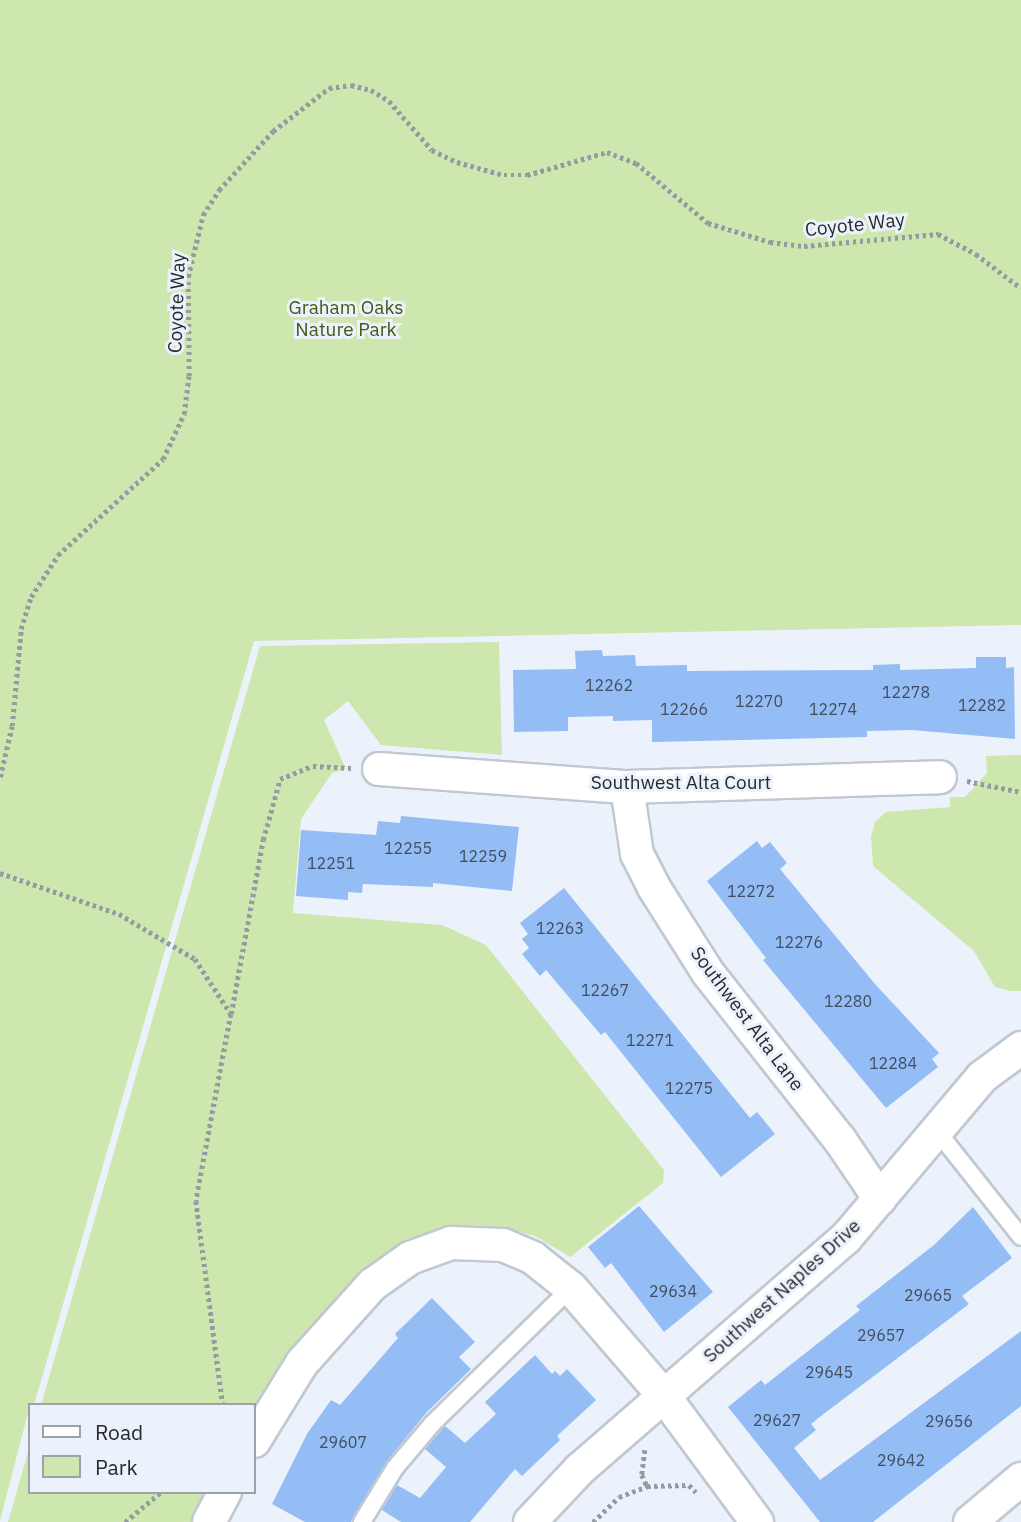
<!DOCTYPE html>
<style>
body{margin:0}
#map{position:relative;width:1021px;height:1522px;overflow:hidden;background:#ecf2fc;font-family:"IBM Plex Sans",sans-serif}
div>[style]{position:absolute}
.green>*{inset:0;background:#cee7ae}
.building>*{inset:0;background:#94bcf5}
.path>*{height:4.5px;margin-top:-2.25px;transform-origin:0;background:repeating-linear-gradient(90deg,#969ba2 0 3.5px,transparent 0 7px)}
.roads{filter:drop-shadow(2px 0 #c1c8d1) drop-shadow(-2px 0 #c1c8d1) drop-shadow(0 2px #c1c8d1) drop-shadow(0 -2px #c1c8d1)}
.lane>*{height:16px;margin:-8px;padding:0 8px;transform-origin:8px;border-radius:8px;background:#fff}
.street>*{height:32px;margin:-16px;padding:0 16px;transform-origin:16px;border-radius:16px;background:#fff}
span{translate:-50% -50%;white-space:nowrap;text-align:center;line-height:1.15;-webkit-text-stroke:6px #ecf2fc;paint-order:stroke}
.number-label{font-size:16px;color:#424e5f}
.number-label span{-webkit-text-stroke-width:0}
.street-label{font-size:19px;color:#272a2d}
.park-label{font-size:19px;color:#415915}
.legend{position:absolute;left:28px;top:1403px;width:228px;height:91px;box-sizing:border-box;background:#ecf2fc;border:2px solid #9da2a9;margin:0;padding:9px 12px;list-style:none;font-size:21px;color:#272a2d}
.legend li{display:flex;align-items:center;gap:14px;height:35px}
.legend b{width:35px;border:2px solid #9da2a9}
</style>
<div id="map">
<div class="green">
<div style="clip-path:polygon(0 0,1021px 0,1021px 625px,254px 641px,34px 1405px,30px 1405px,0 1521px)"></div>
<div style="clip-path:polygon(499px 642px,502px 755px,381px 745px,348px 701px,324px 720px,346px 769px,332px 773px,301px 819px,293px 913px,442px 925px,486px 945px,664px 1170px,663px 1183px,570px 1257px,537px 1237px,513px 1230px,479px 1226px,444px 1231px,254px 1418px,254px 1405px,41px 1405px,260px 646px)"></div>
<div style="clip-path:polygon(1021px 755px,1021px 991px,1010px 991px,995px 987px,974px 951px,873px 866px,871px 837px,875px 822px,886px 812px,950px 807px,950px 797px,965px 797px,987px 773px,986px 756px)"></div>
<div style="clip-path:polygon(30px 1445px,30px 1492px,215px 1492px,201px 1522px,8px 1522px)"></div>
</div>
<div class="building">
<div style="clip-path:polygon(602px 650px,603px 656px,635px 655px,636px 666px,687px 665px,687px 671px,873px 670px,873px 665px,900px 664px,900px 670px,976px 668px,976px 657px,1006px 657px,1006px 668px,1014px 667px,1015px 739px,912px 730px,867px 731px,867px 737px,652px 742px,652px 720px,613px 721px,613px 716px,568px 717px,568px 731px,514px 732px,513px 670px,576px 669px,575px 651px)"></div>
<div style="clip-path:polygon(401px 816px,519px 827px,512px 891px,433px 883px,433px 887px,363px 884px,362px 893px,348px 892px,348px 900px,296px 896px,301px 830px,376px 835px,378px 821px,400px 823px)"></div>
<div style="clip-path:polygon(757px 841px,762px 848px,770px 842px,787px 863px,780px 869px,875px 984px,939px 1053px,932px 1059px,938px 1067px,886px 1108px,763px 960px,766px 958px,707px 881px)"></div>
<div style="clip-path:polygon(564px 888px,750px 1118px,757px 1112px,775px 1134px,721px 1177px,605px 1032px,601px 1035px,546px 970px,540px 976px,522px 954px,529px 948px,522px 939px,528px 934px,520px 923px)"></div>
<div style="clip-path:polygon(639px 1206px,713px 1292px,664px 1332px,611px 1263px,605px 1268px,588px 1247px)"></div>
<div style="clip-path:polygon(973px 1207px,1012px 1258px,962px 1296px,969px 1304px,821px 1416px,811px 1424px,816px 1430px,794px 1448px,820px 1480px,1021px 1331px,1021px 1406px,873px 1522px,820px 1522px,728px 1407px,761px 1380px,765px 1385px,860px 1310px,856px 1306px,934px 1245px)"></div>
<div style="clip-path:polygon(432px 1298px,475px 1342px,459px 1357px,471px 1369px,427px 1412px,387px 1461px,351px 1522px,305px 1522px,272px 1504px,307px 1434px,331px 1400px,340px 1405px,398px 1338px,395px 1334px)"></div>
<div style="clip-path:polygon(535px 1355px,552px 1374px,555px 1371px,560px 1376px,567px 1369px,596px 1400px,557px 1436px,560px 1440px,522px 1476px,515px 1469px,470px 1522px,401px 1522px,382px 1510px,397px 1485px,420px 1498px,446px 1467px,425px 1449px,445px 1426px,465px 1443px,496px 1414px,485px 1402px)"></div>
</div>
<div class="path">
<div style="left:0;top:777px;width:52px;rotate:-76.8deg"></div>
<div style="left:12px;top:726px;width:97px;rotate:-84.7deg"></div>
<div style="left:21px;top:629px;width:34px;rotate:-73deg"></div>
<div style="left:31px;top:597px;width:50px;rotate:-57.3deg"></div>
<div style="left:58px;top:555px;width:142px;rotate:-42.4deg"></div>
<div style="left:163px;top:459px;width:50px;rotate:-65deg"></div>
<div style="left:184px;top:414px;width:38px;rotate:-83deg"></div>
<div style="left:189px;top:376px;width:99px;rotate:-90.6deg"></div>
<div style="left:188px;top:277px;width:64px;rotate:-76.4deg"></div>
<div style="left:203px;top:215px;width:30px;rotate:-57deg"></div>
<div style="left:219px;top:190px;width:80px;rotate:-47.5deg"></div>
<div style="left:273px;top:131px;width:71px;rotate:-37.5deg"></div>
<div style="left:329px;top:88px;width:22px;rotate:-8deg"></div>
<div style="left:351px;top:85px;width:21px;rotate:14deg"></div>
<div style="left:371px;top:90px;width:21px;rotate:31deg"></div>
<div style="left:389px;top:101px;width:65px;rotate:48.7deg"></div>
<div style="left:432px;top:150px;width:28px;rotate:26deg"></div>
<div style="left:457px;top:162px;width:49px;rotate:15.5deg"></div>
<div style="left:504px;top:175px;width:23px"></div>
<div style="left:527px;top:175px;width:83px;rotate:-16deg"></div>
<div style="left:607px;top:152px;width:31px;rotate:21deg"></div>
<div style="left:636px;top:163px;width:94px;rotate:39.8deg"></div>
<div style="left:708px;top:223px;width:65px;rotate:17deg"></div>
<div style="left:770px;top:242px;width:34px;rotate:7deg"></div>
<div style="left:804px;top:246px;width:135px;rotate:-5.1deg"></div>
<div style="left:938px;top:234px;width:43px;rotate:27.8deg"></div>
<div style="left:976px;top:254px;width:56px;rotate:37.1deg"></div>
<div style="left:967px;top:781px;width:55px;rotate:11.5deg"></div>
<div style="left:0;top:873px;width:126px;rotate:19deg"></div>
<div style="left:119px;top:914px;width:88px;rotate:30.6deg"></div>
<div style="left:195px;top:959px;width:66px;rotate:56.8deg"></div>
<div style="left:231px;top:1014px;width:190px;rotate:100.6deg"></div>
<div style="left:196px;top:1201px;width:206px;rotate:82.5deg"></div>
<div style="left:231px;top:1014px;width:177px;rotate:-79.6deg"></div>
<div style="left:263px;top:840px;width:63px;rotate:-74.4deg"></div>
<div style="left:280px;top:779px;width:35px;rotate:-22deg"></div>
<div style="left:313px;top:766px;width:38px;rotate:3deg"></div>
<div style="left:645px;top:1450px;width:25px;rotate:97deg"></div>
<div style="left:642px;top:1475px;width:12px;rotate:66deg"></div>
<div style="left:125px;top:1522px;width:47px;rotate:-39.8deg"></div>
<div style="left:593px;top:1522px;width:36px;rotate:-44deg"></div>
<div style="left:619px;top:1497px;width:30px;rotate:-21deg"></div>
<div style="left:647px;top:1486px;width:42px;rotate:-1.4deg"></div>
<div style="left:689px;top:1485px;width:10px;rotate:45deg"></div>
</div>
<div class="roads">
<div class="lane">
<div style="left:937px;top:1131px;width:135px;rotate:51.6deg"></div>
<div style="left:362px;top:1522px;width:63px;rotate:-58.6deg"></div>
<div style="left:395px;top:1468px;width:59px;rotate:-49.8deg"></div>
<div style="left:433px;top:1423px;width:193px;rotate:-44.4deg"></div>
</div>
<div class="street">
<div style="left:379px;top:769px;width:249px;rotate:4.2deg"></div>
<div style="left:627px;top:787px;width:313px;rotate:-1.8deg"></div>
<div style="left:627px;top:787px;width:68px;rotate:81.5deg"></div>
<div style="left:637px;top:854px;width:36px;rotate:63deg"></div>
<div style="left:653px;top:886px;width:103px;rotate:57.7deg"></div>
<div style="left:708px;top:973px;width:213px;rotate:51.7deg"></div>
<div style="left:840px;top:1140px;width:71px;rotate:55.9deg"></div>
<div style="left:254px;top:1441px;width:92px;rotate:-58.4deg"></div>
<div style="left:302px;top:1363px;width:105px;rotate:-48.1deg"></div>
<div style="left:372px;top:1285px;width:47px;rotate:-35.4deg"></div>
<div style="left:410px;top:1258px;width:44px;rotate:-20.1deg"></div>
<div style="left:451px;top:1243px;width:52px;rotate:2.2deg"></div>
<div style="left:503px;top:1245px;width:33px;rotate:23deg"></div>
<div style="left:533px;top:1258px;width:48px;rotate:38.3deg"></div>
<div style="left:571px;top:1288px;width:143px;rotate:49.3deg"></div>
<div style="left:664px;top:1396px;width:157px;rotate:53.6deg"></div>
<div style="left:209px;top:1522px;width:34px;rotate:-62deg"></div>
<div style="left:530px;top:1522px;width:73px;rotate:-46.7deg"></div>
<div style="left:580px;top:1469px;width:352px;rotate:-41deg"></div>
<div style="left:846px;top:1238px;width:211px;rotate:-49.8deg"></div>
<div style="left:982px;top:1077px;width:49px;rotate:-36.6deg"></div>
<div style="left:970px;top:1522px;width:67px;rotate:-40.1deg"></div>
</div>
</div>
<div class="number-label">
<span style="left:609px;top:685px">12262</span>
<span style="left:906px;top:692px">12278</span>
<span style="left:759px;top:701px">12270</span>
<span style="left:982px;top:705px">12282</span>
<span style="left:684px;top:709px">12266</span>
<span style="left:833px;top:709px">12274</span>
<span style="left:408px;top:848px">12255</span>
<span style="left:483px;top:856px">12259</span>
<span style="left:331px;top:863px">12251</span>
<span style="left:751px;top:891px">12272</span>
<span style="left:560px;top:928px">12263</span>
<span style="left:799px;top:942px">12276</span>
<span style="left:605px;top:990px">12267</span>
<span style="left:848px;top:1001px">12280</span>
<span style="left:650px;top:1040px">12271</span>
<span style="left:893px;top:1063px">12284</span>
<span style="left:689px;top:1088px">12275</span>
<span style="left:673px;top:1291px">29634</span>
<span style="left:928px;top:1295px">29665</span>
<span style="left:881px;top:1335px">29657</span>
<span style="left:829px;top:1372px">29645</span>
<span style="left:777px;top:1420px">29627</span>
<span style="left:949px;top:1421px">29656</span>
<span style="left:343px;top:1442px">29607</span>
<span style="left:901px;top:1460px">29642</span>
</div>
<div class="street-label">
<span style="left:855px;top:225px;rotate:-6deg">Coyote Way</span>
<span style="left:177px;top:303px;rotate:-88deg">Coyote Way</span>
<span style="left:681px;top:783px">Southwest Alta Court</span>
<span style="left:747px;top:1019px;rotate:53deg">Southwest Alta Lane</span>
<span style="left:782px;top:1291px;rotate:-42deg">Southwest Naples Drive</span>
</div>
<div class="park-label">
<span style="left:346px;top:319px">Graham Oaks<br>Nature Park</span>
</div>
<ul class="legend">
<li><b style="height:9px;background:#fff"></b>Road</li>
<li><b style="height:19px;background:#cee7ae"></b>Park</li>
</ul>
</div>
